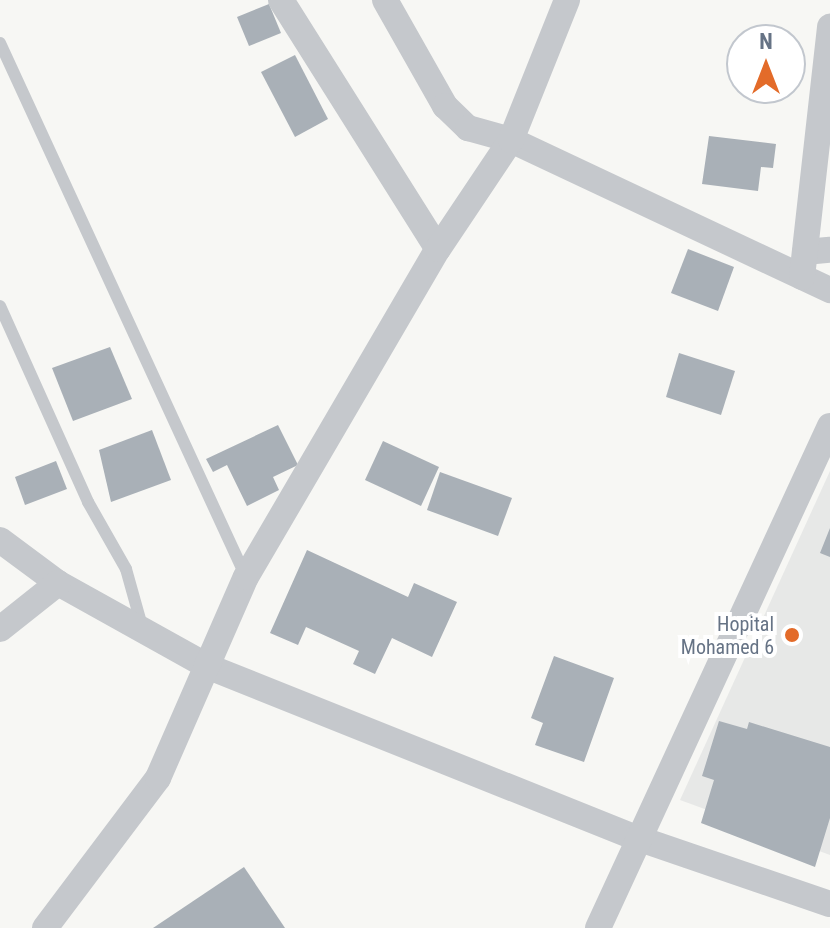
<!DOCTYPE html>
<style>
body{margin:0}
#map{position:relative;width:830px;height:928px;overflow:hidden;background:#f7f7f4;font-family:"Roboto Condensed",sans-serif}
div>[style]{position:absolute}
.built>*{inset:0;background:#e7e8e7}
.building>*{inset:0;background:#a9b0b7}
.lane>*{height:12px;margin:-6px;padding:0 6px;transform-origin:6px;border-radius:6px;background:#c5c8cc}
.street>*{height:26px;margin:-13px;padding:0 13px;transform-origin:13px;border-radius:13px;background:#c5c8cc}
.dots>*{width:22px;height:22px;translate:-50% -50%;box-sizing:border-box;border:4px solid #fff;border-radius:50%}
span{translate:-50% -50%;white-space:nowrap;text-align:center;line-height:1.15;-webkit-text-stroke:8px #fff;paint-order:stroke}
.poi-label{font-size:20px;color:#667385}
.right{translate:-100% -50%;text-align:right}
.north{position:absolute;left:726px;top:24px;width:80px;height:80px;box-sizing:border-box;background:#fff;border:2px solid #c2c7ce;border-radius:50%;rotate:0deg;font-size:22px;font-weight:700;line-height:32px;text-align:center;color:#667385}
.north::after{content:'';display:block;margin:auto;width:28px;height:36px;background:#e36b29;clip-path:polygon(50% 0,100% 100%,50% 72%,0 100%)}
</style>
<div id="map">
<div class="built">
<div style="clip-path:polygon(830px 471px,830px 855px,680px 800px)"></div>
</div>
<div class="building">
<div style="clip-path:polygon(269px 4px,281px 33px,249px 46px,237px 17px)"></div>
<div style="clip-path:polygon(295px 55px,328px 119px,295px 137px,261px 72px)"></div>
<div style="clip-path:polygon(709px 136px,776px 144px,773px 168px,761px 167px,758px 191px,702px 184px)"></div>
<div style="clip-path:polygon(688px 249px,734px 267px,718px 311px,671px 293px)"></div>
<div style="clip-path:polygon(110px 347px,132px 399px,73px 421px,52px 368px)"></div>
<div style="clip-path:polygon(679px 353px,735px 371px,721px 415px,666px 397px)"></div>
<div style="clip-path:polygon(278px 425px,298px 465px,273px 477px,279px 490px,247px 506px,227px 465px,213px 472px,206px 459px)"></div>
<div style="clip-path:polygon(152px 430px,171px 480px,111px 502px,99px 450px)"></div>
<div style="clip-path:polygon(383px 441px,439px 467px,421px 506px,365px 480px)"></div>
<div style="clip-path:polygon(56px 461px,67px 489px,25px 505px,15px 477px)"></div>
<div style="clip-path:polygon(440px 472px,512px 498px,498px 536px,427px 510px)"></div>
<div style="clip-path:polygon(830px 528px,830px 557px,820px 553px)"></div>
<div style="clip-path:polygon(307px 550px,408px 597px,414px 583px,457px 602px,432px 657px,392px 638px,375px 674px,353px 664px,359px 651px,306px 627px,298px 645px,270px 633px)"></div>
<div style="clip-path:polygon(554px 656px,614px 678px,584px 762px,535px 745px,543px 723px,531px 718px)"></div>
<div style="clip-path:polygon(719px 721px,747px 729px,749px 722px,830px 747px,830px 818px,815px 867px,701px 823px,714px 780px,702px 776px)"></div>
<div style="clip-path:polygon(244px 867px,285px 928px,153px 928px)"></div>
</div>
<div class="lane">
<div style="left:0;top:43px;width:588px;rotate:65.27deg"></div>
<div style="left:0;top:306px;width:215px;rotate:65.8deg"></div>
<div style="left:88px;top:502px;width:77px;rotate:60.4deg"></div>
<div style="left:126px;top:569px;width:63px;rotate:74.4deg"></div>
</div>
<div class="street">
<div style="left:281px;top:0;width:294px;rotate:57.8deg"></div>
<div style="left:385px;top:0;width:122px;rotate:60.5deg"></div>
<div style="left:445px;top:106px;width:32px;rotate:44deg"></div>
<div style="left:468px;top:128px;width:45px;rotate:15.6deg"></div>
<div style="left:511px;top:140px;width:353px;rotate:25.2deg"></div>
<div style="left:805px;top:252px;width:25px;rotate:-5deg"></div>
<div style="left:802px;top:277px;width:252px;rotate:-83.6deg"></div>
<div style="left:0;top:540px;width:72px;rotate:36.6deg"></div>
<div style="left:58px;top:583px;width:173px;rotate:29.1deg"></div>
<div style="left:209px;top:667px;width:461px;rotate:21.8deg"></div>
<div style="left:637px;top:838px;width:204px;rotate:18.9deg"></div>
<div style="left:0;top:629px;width:74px;rotate:-38.4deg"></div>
<div style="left:45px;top:928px;width:188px;rotate:-53deg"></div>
<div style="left:158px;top:778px;width:219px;rotate:-66.4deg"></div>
<div style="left:246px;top:577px;width:380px;rotate:-59.7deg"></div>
<div style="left:438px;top:249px;width:131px;rotate:-56.2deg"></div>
<div style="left:511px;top:140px;width:151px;rotate:-68.2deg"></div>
<div style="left:598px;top:928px;width:553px;rotate:-65.2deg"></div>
</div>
<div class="dots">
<div style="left:792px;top:635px;background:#e36b29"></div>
</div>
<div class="poi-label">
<span class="right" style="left:774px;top:636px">Hopital<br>Mohamed 6</span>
</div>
<div class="north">N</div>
</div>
